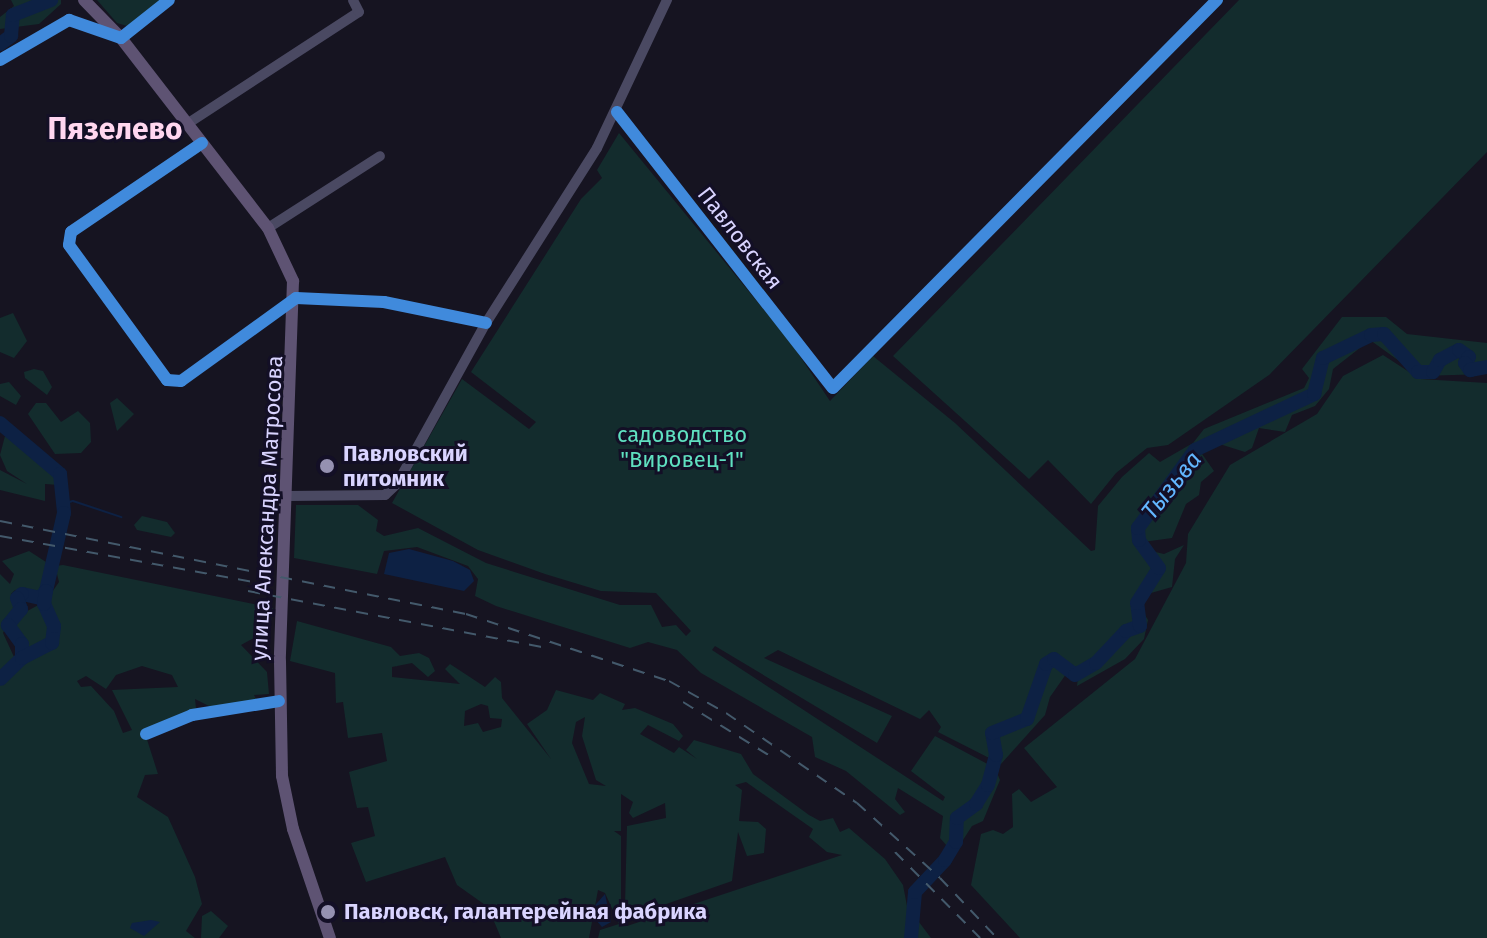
<!DOCTYPE html>
<meta charset="utf-8">
<style>
body{margin:0}
#map{position:relative;width:1487px;height:938px;overflow:hidden;background:#161421;font-family:"Fira Sans",sans-serif}
div>[style]{position:absolute}
.green>*{inset:0;background:#132c2d}
.water>*{inset:0;background:#0d2144}
.stream>*{height:2px;margin:-1px;padding:0 1px;transform-origin:1px;border-radius:1px;background:#0d2144}
.river>*{height:14px;margin:-7px;padding:0 7px;transform-origin:7px;border-radius:7px;background:#0d2144}
.minor>*{height:10px;margin:-5px;padding:0 5px;transform-origin:5px;border-radius:5px;background:#4a4962}
.major>*{height:12px;margin:-6px;padding:0 6px;transform-origin:6px;border-radius:6px;background:#5e5373}
.rail>*{height:2px;margin-top:-1px;transform-origin:0;background:repeating-linear-gradient(90deg,#43596b 0 12px,transparent 0 22px)}
.cycleway>*{height:12px;margin:-6px;padding:0 6px;transform-origin:6px;border-radius:6px;background:#408adc}
.dots>*{width:22px;height:22px;translate:-50% -50%;box-sizing:border-box;border:4px solid #130f26;border-radius:50%}
span{translate:-50% -50%;white-space:nowrap;text-align:center;line-height:1.15;-webkit-text-stroke:6px #130f26;paint-order:stroke}
.street-label{font-size:22px;color:#d9d4ff}
.park-label{font-size:22px;color:#5fe0c0}
.poi-label{font-size:22px;color:#d9d4ff;font-weight:700}
.left{translate:0 -50%;text-align:left}
.water-label{font-size:24px;color:#62b6ff;font-style:italic}
.district-label{font-size:30px;color:#ffd6f0;font-weight:700}
</style>
<div id="map">
<div class="green">
<div style="clip-path:polygon(11px 0,61px 0,61px 4px,39px 24px,0 29px,0 17px,14px 6px)"></div>
<div style="clip-path:polygon(97px 0,165px 0,127px 26px,117px 23px)"></div>
<div style="clip-path:polygon(1239px 0,1487px 0,1487px 152px,1269px 375px,1168px 445px,1147px 448px,1116px 473px,1091px 504px,1048px 460px,1029px 479px,893px 356px)"></div>
<div style="clip-path:polygon(619px 133px,791px 343px,830px 401px,873px 356px,955px 423px,1091px 551px,1095px 550px,1098px 506px,1122px 477px,1149px 453px,1160px 462px,1193px 443px,1204px 429px,1304px 388px,1309px 378px,1302px 369px,1342px 317px,1386px 317px,1407px 334px,1487px 343px,1487px 374px,1420px 376px,1370px 340px,1333px 369px,1329px 389px,1315px 406px,1292px 415px,1285px 432px,1259px 428px,1252px 448px,1245px 452px,1210px 441px,1203px 444px,1200px 451px,1214px 471px,1201px 482px,1199px 495px,1186px 504px,1172px 538px,1143px 542px,1147px 550px,1164px 554px,1184px 545px,1175px 559px,1172px 587px,1144px 595px,1138px 603px,1148px 620px,1144px 639px,1125px 659px,1077px 686px,1079px 669px,1071px 667px,1050px 697px,1045px 715px,1001px 764px,938px 732px,941px 727px,929px 710px,920px 719px,778px 650px,764px 658px,892px 716px,877px 743px,715px 646px,712px 650px,943px 801px,945px 797px,911px 771px,935px 736px,995px 768px,1000px 780px,983px 821px,972px 826px,954px 854px,940px 838px,943px 816px,898px 788px,895px 799px,905px 812px,900px 815px,846px 771px,815px 757px,812px 737px,701px 673px,677px 650px,648px 642px,630px 648px,496px 606px,475px 596px,478px 579px,468px 566px,417px 547px,384px 551px,377px 574px,294px 558px,296px 505px,358px 505px,378px 520px,376px 531px,384px 536px,418px 528px,486px 563px,620px 605px,651px 605px,662px 627px,676px 625px,686px 636px,691px 631px,656px 593px,601px 591px,545px 574px,478px 550px,392px 503px,462px 379px,529px 429px,536px 422px,471px 372px,581px 199px,602px 178px,597px 170px)"></div>
<div style="clip-path:polygon(13px 313px,27px 341px,14px 358px,0 352px,0 318px)"></div>
<div style="clip-path:polygon(1383px 355px,1420px 379px,1487px 383px,1487px 938px,1020px 938px,971px 885px,981px 834px,993px 830px,1003px 834px,1013px 827px,1012px 794px,1019px 789px,1031px 802px,1057px 787px,1024px 748px,1135px 659px,1186px 563px,1188px 534px,1230px 465px,1317px 414px,1343px 376px)"></div>
<div style="clip-path:polygon(34px 369px,43px 371px,52px 387px,47px 395px,25px 378px,24px 372px)"></div>
<div style="clip-path:polygon(9px 382px,21px 396px,16px 405px,0 396px,0 384px)"></div>
<div style="clip-path:polygon(117px 398px,134px 414px,117px 431px,110px 403px)"></div>
<div style="clip-path:polygon(36px 403px,46px 403px,61px 422px,78px 411px,90px 423px,91px 442px,81px 453px,55px 454px,28px 414px)"></div>
<div style="clip-path:polygon(5px 436px,56px 472px,60px 485px,45px 484px,45px 501px,0 490px,0 470px,27px 484px,7px 471px,0 455px)"></div>
<div style="clip-path:polygon(142px 516px,167px 522px,175px 533px,171px 537px,137px 530px,134px 525px)"></div>
<div style="clip-path:polygon(29px 551px,46px 562px,42px 591px,32px 596px,15px 590px,11px 594px,18px 604px,3px 633px,15px 659px,0 674px,0 574px,10px 584px,14px 574px,2px 561px)"></div>
<div style="clip-path:polygon(evenodd,63px 565px,273px 608px,270px 629px,241px 645px,267px 672px,269px 694px,254px 695px,257px 701px,213px 708px,195px 699px,196px 708px,144px 730px,158px 774px,145px 775px,137px 797px,168px 817px,195px 877px,202px 904px,186px 931px,195px 938px,0 938px,0 684px,23px 662px,23px 640px,13px 630px,16px 617px,46px 601px,59px 582px,55px 566px,63px 565px,142px 666px,172px 675px,178px 687px,112px 690px,132px 730px,123px 733px,114px 711px,91px 686px,81px 687px,77px 681px,86px 676px,106px 689px,116px 675px,142px 666px)"></div>
<div style="clip-path:polygon(evenodd,297px 621px,391px 647px,400px 656px,419px 653px,429px 658px,435px 671px,428px 677px,412px 663px,392px 667px,392px 677px,460px 684px,445px 669px,450px 664px,485px 687px,495px 677px,501px 682px,502px 698px,551px 759px,527px 724px,547px 710px,556px 690px,593px 700px,600px 693px,625px 704px,622px 710px,635px 708px,673px 724px,683px 736px,679px 741px,648px 725px,640px 734px,674px 753px,679px 747px,697px 759px,686px 750px,694px 740px,741px 754px,753px 774px,809px 815px,820px 821px,833px 818px,840px 832px,849px 828px,885px 859px,903px 885px,907px 906px,931px 938px,598px 938px,600px 930px,619px 924px,605px 893px,598px 890px,589px 938px,501px 938px,488px 907px,457px 885px,445px 857px,366px 882px,351px 843px,375px 836px,368px 807px,357px 808px,349px 772px,387px 761px,382px 733px,348px 738px,343px 702px,336px 703px,335px 673px,290px 661px,297px 621px,481px 704px,488px 706px,490px 718px,502px 719px,501px 727px,483px 732px,478px 723px,464px 726px,465px 711px,481px 704px,297px 621px,585px 717px,582px 736px,596px 780px,606px 786px,589px 784px,572px 743px,576px 722px,585px 717px,297px 621px,746px 782px,813px 829px,809px 837px,827px 852px,842px 855px,627px 926px,621px 910px,621px 836px,614px 831px,621px 831px,621px 794px,633px 802px,629px 813px,633px 818px,665px 803px,666px 818px,627px 826px,625px 905px,632px 916px,732px 881px,738px 832px,747px 856px,764px 853px,766px 829px,758px 822px,739px 821px,742px 790px,735px 785px,746px 782px)"></div>
<div style="clip-path:polygon(211px 911px,228px 926px,219px 938px,201px 938px,202px 916px)"></div>
</div>
<div class="water">
<div style="clip-path:polygon(409px 549px,453px 561px,470px 570px,474px 581px,464px 591px,384px 574px,389px 553px)"></div>
<div style="clip-path:polygon(605px 894px,611px 922px,602px 927px,589px 912px)"></div>
<div style="clip-path:polygon(151px 920px,160px 922px,144px 936px,130px 928px,132px 923px)"></div>
</div>
<div class="stream">
<div style="left:63px;top:504px;width:10px;rotate:-17deg"></div>
<div style="left:73px;top:501px;width:51px;rotate:18.4deg"></div>
</div>
<div class="river">
<div style="left:0;top:44px;width:14px;rotate:-36deg"></div>
<div style="left:11px;top:36px;width:21px;rotate:-85deg"></div>
<div style="left:13px;top:15px;width:41px;rotate:-21.5deg"></div>
<div style="left:0;top:423px;width:79px;rotate:40.4deg"></div>
<div style="left:60px;top:474px;width:39px;rotate:84deg"></div>
<div style="left:64px;top:513px;width:80px;rotate:103deg"></div>
<div style="left:46px;top:591px;width:9px;rotate:131deg"></div>
<div style="left:40px;top:598px;width:18px;rotate:-167deg"></div>
<div style="left:22px;top:594px;width:6px;rotate:141deg"></div>
<div style="left:17px;top:598px;width:12px;rotate:70deg"></div>
<div style="left:21px;top:609px;width:21px;rotate:129deg"></div>
<div style="left:8px;top:625px;width:24px;rotate:54deg"></div>
<div style="left:22px;top:644px;width:14px;rotate:90deg"></div>
<div style="left:22px;top:658px;width:30px;rotate:136deg"></div>
<div style="left:22px;top:658px;width:34px;rotate:-27deg"></div>
<div style="left:52px;top:643px;width:17px;rotate:-83deg"></div>
<div style="left:54px;top:626px;width:24px;rotate:-114deg"></div>
<div style="left:44px;top:604px;width:13px;rotate:-81deg"></div>
<div style="left:911px;top:938px;width:46px;rotate:-85deg"></div>
<div style="left:915px;top:892px;width:44px;rotate:-46.8deg"></div>
<div style="left:945px;top:860px;width:21px;rotate:-59deg"></div>
<div style="left:956px;top:842px;width:24px;rotate:-88deg"></div>
<div style="left:957px;top:818px;width:24px;rotate:-36deg"></div>
<div style="left:976px;top:804px;width:22px;rotate:-58deg"></div>
<div style="left:988px;top:785px;width:31px;rotate:-75deg"></div>
<div style="left:996px;top:755px;width:22px;rotate:-100deg"></div>
<div style="left:992px;top:733px;width:38px;rotate:-22deg"></div>
<div style="left:1027px;top:719px;width:58px;rotate:-70.9deg"></div>
<div style="left:1046px;top:664px;width:9px;rotate:-32deg"></div>
<div style="left:1054px;top:659px;width:26px;rotate:37deg"></div>
<div style="left:1075px;top:675px;width:24px;rotate:-30deg"></div>
<div style="left:1096px;top:663px;width:44px;rotate:-46.8deg"></div>
<div style="left:1126px;top:631px;width:15px;rotate:-20deg"></div>
<div style="left:1140px;top:626px;width:23px;rotate:-97deg"></div>
<div style="left:1137px;top:603px;width:41px;rotate:-57.8deg"></div>
<div style="left:1159px;top:568px;width:34px;rotate:-126deg"></div>
<div style="left:1139px;top:540px;width:12px;rotate:-95deg"></div>
<div style="left:1138px;top:528px;width:97px;rotate:-53.8deg"></div>
<div style="left:1195px;top:450px;width:132px;rotate:-25.2deg"></div>
<div style="left:1314px;top:394px;width:37px;rotate:-76deg"></div>
<div style="left:1323px;top:358px;width:53px;rotate:-25.6deg"></div>
<div style="left:1371px;top:335px;width:13px;rotate:-4deg"></div>
<div style="left:1384px;top:334px;width:51px;rotate:48.2deg"></div>
<div style="left:1418px;top:372px;width:15px"></div>
<div style="left:1433px;top:372px;width:14px;rotate:-60deg"></div>
<div style="left:1440px;top:360px;width:21px;rotate:-28deg"></div>
<div style="left:1459px;top:350px;width:12px;rotate:35deg"></div>
<div style="left:1469px;top:357px;width:7px;rotate:124deg"></div>
<div style="left:1465px;top:363px;width:9px;rotate:54deg"></div>
<div style="left:1470px;top:370px;width:17px;rotate:-10deg"></div>
</div>
<div class="minor">
<div style="left:0;top:60px;width:80px;rotate:-30.1deg"></div>
<div style="left:69px;top:20px;width:55px;rotate:19.1deg"></div>
<div style="left:121px;top:38px;width:61px;rotate:-38.4deg"></div>
<div style="left:617px;top:112px;width:350px;rotate:52deg"></div>
<div style="left:833px;top:388px;width:546px;rotate:-45.3deg"></div>
<div style="left:187px;top:124px;width:205px;rotate:-33.1deg"></div>
<div style="left:359px;top:12px;width:13px;rotate:-117deg"></div>
<div style="left:202px;top:143px;width:158px;rotate:145.8deg"></div>
<div style="left:71px;top:232px;width:13px;rotate:99deg"></div>
<div style="left:69px;top:245px;width:167px;rotate:54deg"></div>
<div style="left:167px;top:380px;width:14px;rotate:4deg"></div>
<div style="left:181px;top:381px;width:142px;rotate:-35.8deg"></div>
<div style="left:296px;top:298px;width:88px;rotate:2.6deg"></div>
<div style="left:384px;top:302px;width:104px;rotate:11.6deg"></div>
<div style="left:268px;top:228px;width:133px;rotate:-32.7deg"></div>
<div style="left:288px;top:496px;width:97px;rotate:-0.6deg"></div>
<div style="left:385px;top:495px;width:16px;rotate:-43deg"></div>
<div style="left:397px;top:484px;width:184px;rotate:-61.1deg"></div>
<div style="left:486px;top:323px;width:207px;rotate:-57.6deg"></div>
<div style="left:597px;top:148px;width:164px;rotate:-64.7deg"></div>
<div style="left:146px;top:734px;width:50px;rotate:-22.4deg"></div>
<div style="left:192px;top:715px;width:88px;rotate:-9.1deg"></div>
</div>
<div class="major">
<div style="left:84px;top:0;width:53px;rotate:45.8deg"></div>
<div style="left:121px;top:38px;width:240px;rotate:52.3deg"></div>
<div style="left:268px;top:228px;width:59px;rotate:64.7deg"></div>
<div style="left:293px;top:281px;width:380px;rotate:92deg"></div>
<div style="left:280px;top:661px;width:115px;rotate:89deg"></div>
<div style="left:282px;top:776px;width:54px;rotate:78.3deg"></div>
<div style="left:293px;top:829px;width:115px;rotate:71.3deg"></div>
</div>
<div class="rail">
<div style="left:0;top:521px;width:475px;rotate:11.3deg"></div>
<div style="left:466px;top:614px;width:214px;rotate:18.3deg"></div>
<div style="left:669px;top:681px;width:65px;rotate:29.3deg"></div>
<div style="left:726px;top:713px;width:159px;rotate:34.5deg"></div>
<div style="left:857px;top:803px;width:112px;rotate:42.1deg"></div>
<div style="left:940px;top:878px;width:83px;rotate:46.5deg"></div>
<div style="left:0;top:536px;width:268px;rotate:10.3deg"></div>
<div style="left:248px;top:591px;width:303px;rotate:10.8deg"></div>
<div style="left:683px;top:702px;width:108px;rotate:31.8deg"></div>
<div style="left:895px;top:852px;width:121px;rotate:45.3deg"></div>
</div>
<div class="cycleway">
<div style="left:0;top:60px;width:80px;rotate:-30.1deg"></div>
<div style="left:69px;top:20px;width:55px;rotate:19.1deg"></div>
<div style="left:121px;top:38px;width:61px;rotate:-38.4deg"></div>
<div style="left:617px;top:112px;width:350px;rotate:52deg"></div>
<div style="left:833px;top:388px;width:546px;rotate:-45.3deg"></div>
<div style="left:202px;top:143px;width:158px;rotate:145.8deg"></div>
<div style="left:71px;top:232px;width:13px;rotate:99deg"></div>
<div style="left:69px;top:245px;width:167px;rotate:54deg"></div>
<div style="left:167px;top:380px;width:14px;rotate:4deg"></div>
<div style="left:181px;top:381px;width:142px;rotate:-35.8deg"></div>
<div style="left:296px;top:298px;width:88px;rotate:2.6deg"></div>
<div style="left:384px;top:302px;width:104px;rotate:11.6deg"></div>
<div style="left:146px;top:734px;width:50px;rotate:-22.4deg"></div>
<div style="left:192px;top:715px;width:88px;rotate:-9.1deg"></div>
</div>
<div class="dots">
<div style="left:327px;top:466px;background:#9591b1"></div>
<div style="left:328px;top:912px;background:#9591b1"></div>
</div>
<div class="street-label">
<span style="left:740px;top:238px;rotate:52deg">Павловская</span>
<span style="left:267px;top:508px;rotate:-87deg">улица Александра Матросова</span>
</div>
<div class="park-label">
<span style="left:682px;top:447px">садоводство<br>"Вировец-1"</span>
</div>
<div class="poi-label">
<span class="left" style="left:343px;top:466px">Павловский<br>питомник</span>
<span class="left" style="left:344px;top:912px">Павловск, галантерейная фабрика</span>
</div>
<div class="water-label">
<span style="left:1172px;top:486px;rotate:-51deg">Тызьва</span>
</div>
<div class="district-label">
<span style="left:115px;top:129px">Пязелево</span>
</div>
</div>
